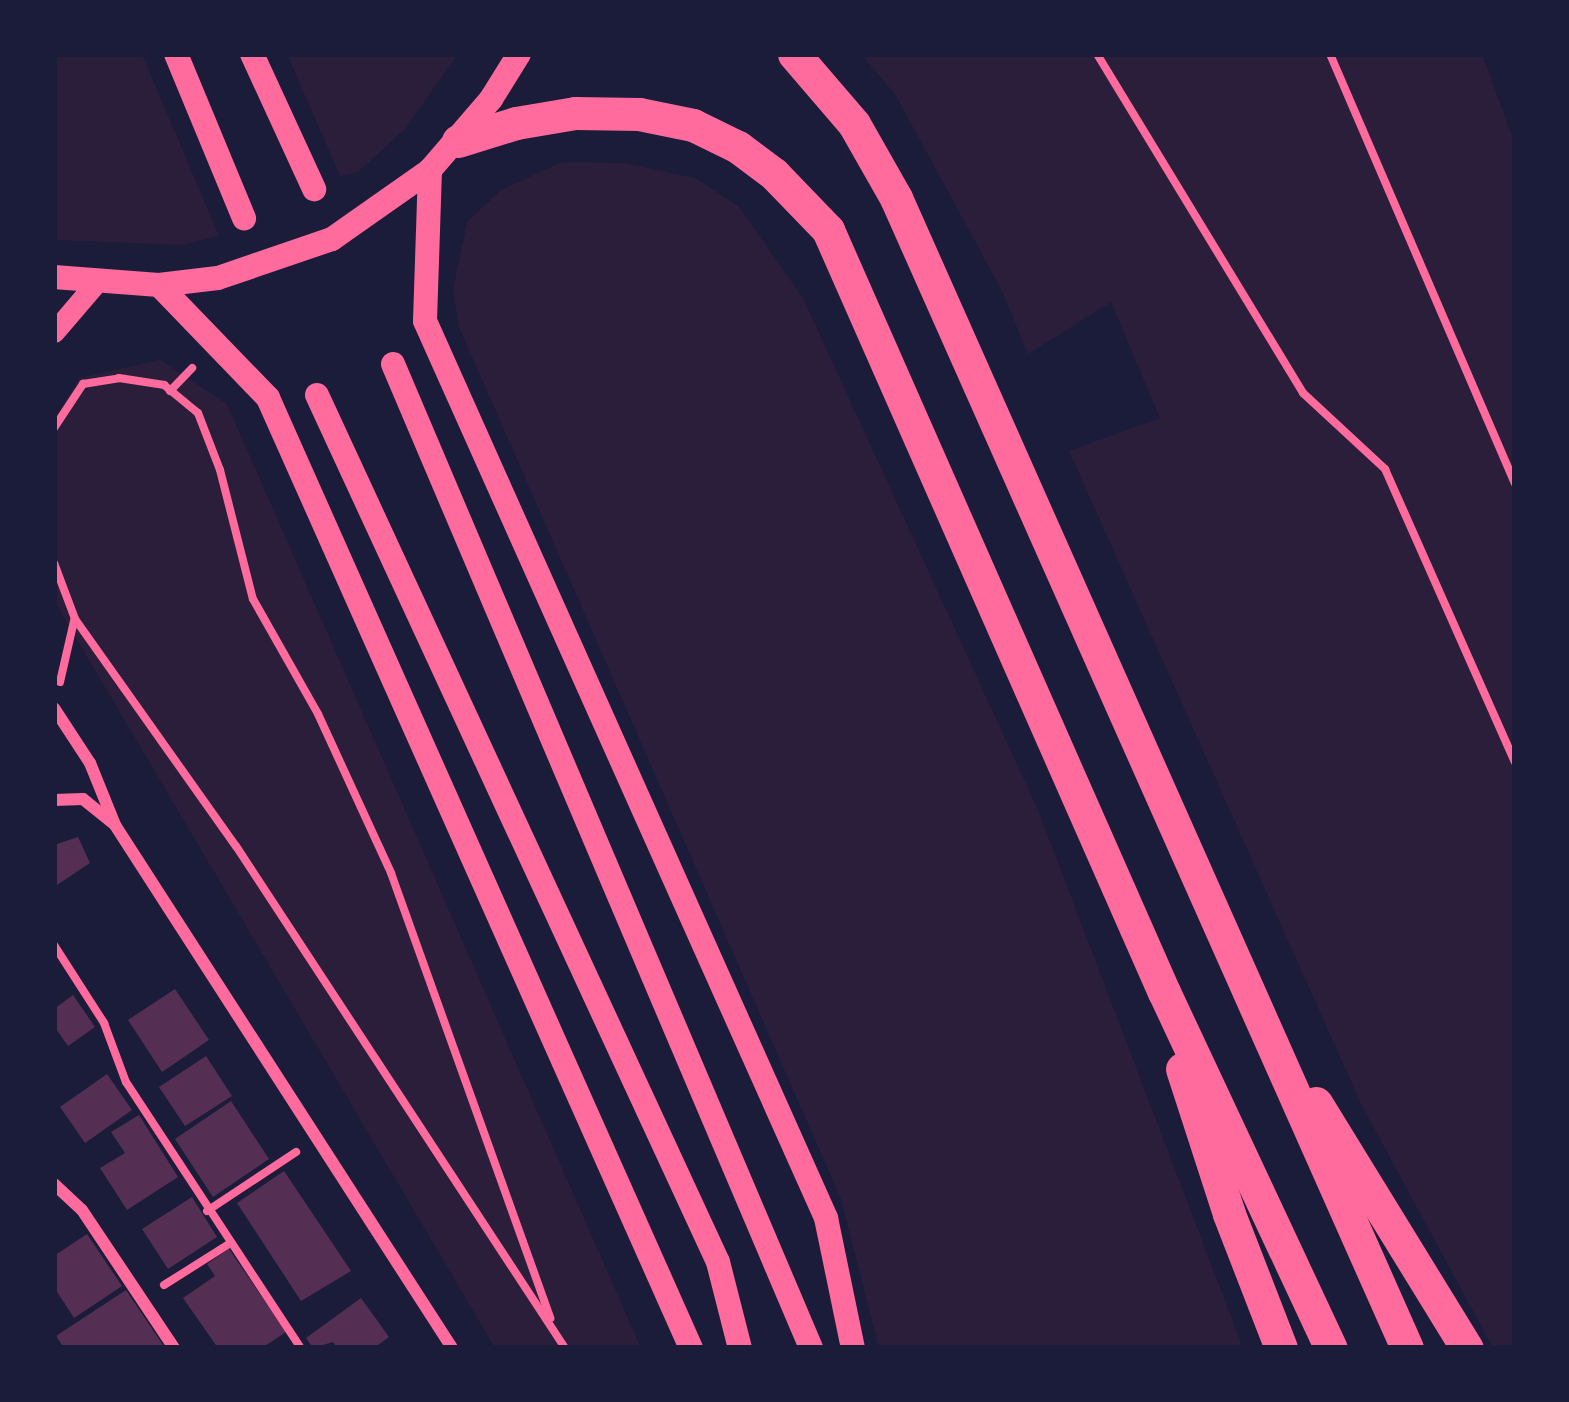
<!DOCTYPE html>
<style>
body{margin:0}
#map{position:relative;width:1569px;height:1402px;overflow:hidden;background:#1b1b3a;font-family:"Work Sans",sans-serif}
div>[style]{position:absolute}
.green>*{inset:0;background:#2a1e3b}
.building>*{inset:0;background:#542f53}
.path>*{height:8px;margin:-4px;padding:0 4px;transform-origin:4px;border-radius:4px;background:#ff6b9d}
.minor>*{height:12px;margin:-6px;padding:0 6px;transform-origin:6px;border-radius:6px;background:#ff6b9d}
.tertiary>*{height:21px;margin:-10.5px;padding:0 10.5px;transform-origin:10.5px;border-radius:10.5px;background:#ff6b9d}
.secondary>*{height:24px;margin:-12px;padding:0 12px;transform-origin:12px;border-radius:12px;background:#ff6b9d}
.trunk>*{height:33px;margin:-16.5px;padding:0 16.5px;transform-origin:16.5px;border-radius:16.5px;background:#ff6b9d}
span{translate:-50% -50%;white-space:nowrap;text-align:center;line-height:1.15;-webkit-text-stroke:9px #1b1b3a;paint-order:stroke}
.frame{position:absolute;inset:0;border:57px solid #1b1b3a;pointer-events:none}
</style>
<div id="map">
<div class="green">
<div style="clip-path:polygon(54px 54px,142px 54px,219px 236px,181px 245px,54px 240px)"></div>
<div style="clip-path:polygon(287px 54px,458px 54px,405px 129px,358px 172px,340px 176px)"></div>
<div style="clip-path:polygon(861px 54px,1482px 54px,1515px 144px,1515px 1348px,1493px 1348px,1362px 1106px,1069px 451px,1160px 418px,1111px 302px,1028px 354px,1002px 291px,895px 94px)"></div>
<div style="clip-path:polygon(562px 162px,625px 163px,695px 178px,739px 207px,803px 298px,1038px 810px,1243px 1348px,879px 1348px,841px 1199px,459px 327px,453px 289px,467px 222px,501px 190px)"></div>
<div style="clip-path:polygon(160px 360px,227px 404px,641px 1348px,495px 1348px,56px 604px,54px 419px,79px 378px)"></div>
</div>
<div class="building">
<div style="clip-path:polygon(78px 837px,90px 863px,54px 887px,54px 845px)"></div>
<div style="clip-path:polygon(175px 989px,209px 1040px,162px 1072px,128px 1020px)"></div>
<div style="clip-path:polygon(73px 995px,95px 1027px,68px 1046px,54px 1026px,54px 1009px)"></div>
<div style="clip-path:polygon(206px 1056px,232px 1096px,185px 1126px,159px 1087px)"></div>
<div style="clip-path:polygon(107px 1074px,132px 1110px,85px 1143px,60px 1107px)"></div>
<div style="clip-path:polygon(231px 1101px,269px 1159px,213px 1197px,175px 1139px)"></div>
<div style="clip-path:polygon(139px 1115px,178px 1177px,127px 1210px,100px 1168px,125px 1153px,111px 1132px)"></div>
<div style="clip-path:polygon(284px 1171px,351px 1271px,301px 1301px,237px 1203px)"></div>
<div style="clip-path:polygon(192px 1197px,217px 1237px,168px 1269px,142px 1229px)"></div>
<div style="clip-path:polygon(87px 1234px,122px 1286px,74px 1318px,54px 1287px,54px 1256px)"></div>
<div style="clip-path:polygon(229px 1249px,286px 1332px,262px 1348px,218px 1348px,183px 1298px,215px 1276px,207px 1264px)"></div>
<div style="clip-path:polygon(126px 1290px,165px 1348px,64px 1348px,56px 1336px)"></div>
<div style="clip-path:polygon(361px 1298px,389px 1337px,374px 1348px,337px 1348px,333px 1342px,313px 1348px,306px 1338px)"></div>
</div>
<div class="path">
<div style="left:1097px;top:54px;width:397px;rotate:58.7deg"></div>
<div style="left:1303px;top:393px;width:112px;rotate:42.8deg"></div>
<div style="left:1385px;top:469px;width:321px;rotate:66.1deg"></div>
<div style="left:1330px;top:54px;width:468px;rotate:66.7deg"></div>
<div style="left:170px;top:391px;width:32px;rotate:-46deg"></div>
<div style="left:54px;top:428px;width:53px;rotate:-56.6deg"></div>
<div style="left:83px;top:384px;width:36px;rotate:-9deg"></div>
<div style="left:119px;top:378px;width:46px;rotate:8.8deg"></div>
<div style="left:164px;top:385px;width:44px;rotate:39.5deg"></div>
<div style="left:198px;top:413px;width:61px;rotate:68.9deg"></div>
<div style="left:220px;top:470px;width:133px;rotate:75.7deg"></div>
<div style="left:253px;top:599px;width:132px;rotate:60.5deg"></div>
<div style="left:318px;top:714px;width:175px;rotate:65.3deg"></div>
<div style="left:391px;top:873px;width:473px;rotate:70.3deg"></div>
<div style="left:54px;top:563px;width:60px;rotate:69.4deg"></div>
<div style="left:75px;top:619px;width:278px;rotate:54.7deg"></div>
<div style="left:236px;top:846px;width:600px;rotate:56.76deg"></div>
<div style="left:60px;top:682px;width:63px;rotate:-77.1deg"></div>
<div style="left:54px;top:945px;width:93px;rotate:57.3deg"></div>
<div style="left:104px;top:1023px;width:63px;rotate:69.6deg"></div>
<div style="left:126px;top:1082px;width:318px;rotate:56.7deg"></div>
<div style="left:207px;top:1211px;width:107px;rotate:-33.5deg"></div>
<div style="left:164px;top:1285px;width:77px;rotate:-32.2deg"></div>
</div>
<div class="minor">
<div style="left:54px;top:708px;width:66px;rotate:56.8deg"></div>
<div style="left:90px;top:763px;width:67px;rotate:68deg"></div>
<div style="left:115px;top:825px;width:622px;rotate:57.2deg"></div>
<div style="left:54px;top:800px;width:29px;rotate:-2deg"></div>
<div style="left:83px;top:799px;width:40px;rotate:39deg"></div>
<div style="left:54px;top:1184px;width:38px;rotate:43deg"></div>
<div style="left:82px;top:1210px;width:166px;rotate:56.3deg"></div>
</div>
<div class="tertiary">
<div style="left:54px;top:332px;width:63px;rotate:-49.5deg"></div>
</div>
<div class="secondary">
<div style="left:176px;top:54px;width:178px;rotate:67.5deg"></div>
<div style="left:252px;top:54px;width:149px;rotate:65.3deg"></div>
<div style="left:430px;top:170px;width:151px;rotate:91.9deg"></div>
<div style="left:425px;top:321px;width:983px;rotate:65.91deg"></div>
<div style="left:826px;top:1218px;width:133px;rotate:78.3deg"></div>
<div style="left:54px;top:277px;width:105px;rotate:4.4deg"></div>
<div style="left:159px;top:285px;width:59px;rotate:-6.8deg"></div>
<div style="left:218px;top:278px;width:120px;rotate:-18.9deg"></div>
<div style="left:332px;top:239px;width:120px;rotate:-35.1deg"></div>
<div style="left:430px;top:170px;width:94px;rotate:-49.3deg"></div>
<div style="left:491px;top:99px;width:53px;rotate:-58.1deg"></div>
<div style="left:159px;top:285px;width:157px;rotate:46deg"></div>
<div style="left:268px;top:398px;width:1040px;rotate:66deg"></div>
<div style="left:393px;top:364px;width:1069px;rotate:66.98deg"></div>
<div style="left:317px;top:395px;width:955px;rotate:65.18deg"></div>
<div style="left:718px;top:1262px;width:89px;rotate:75.7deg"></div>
</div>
<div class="trunk">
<div style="left:794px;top:54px;width:92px;rotate:49.4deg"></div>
<div style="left:854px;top:124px;width:85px;rotate:60.4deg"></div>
<div style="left:896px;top:198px;width:1258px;rotate:66.04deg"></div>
<div style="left:458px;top:141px;width:61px;rotate:-17.2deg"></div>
<div style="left:516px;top:123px;width:60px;rotate:-9.6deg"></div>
<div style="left:575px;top:113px;width:64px;rotate:0.9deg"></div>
<div style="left:639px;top:114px;width:55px;rotate:11.5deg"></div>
<div style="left:693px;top:125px;width:50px;rotate:26.1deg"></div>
<div style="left:738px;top:147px;width:45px;rotate:36.9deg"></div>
<div style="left:774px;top:174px;width:78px;rotate:46deg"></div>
<div style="left:828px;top:230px;width:833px;rotate:66.21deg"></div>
<div style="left:1164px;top:992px;width:393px;rotate:64.9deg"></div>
<div style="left:1182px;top:1069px;width:152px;rotate:72deg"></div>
<div style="left:1229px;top:1214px;width:144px;rotate:68.8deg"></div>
<div style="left:1316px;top:1103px;width:288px;rotate:58.4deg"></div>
</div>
<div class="frame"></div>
</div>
